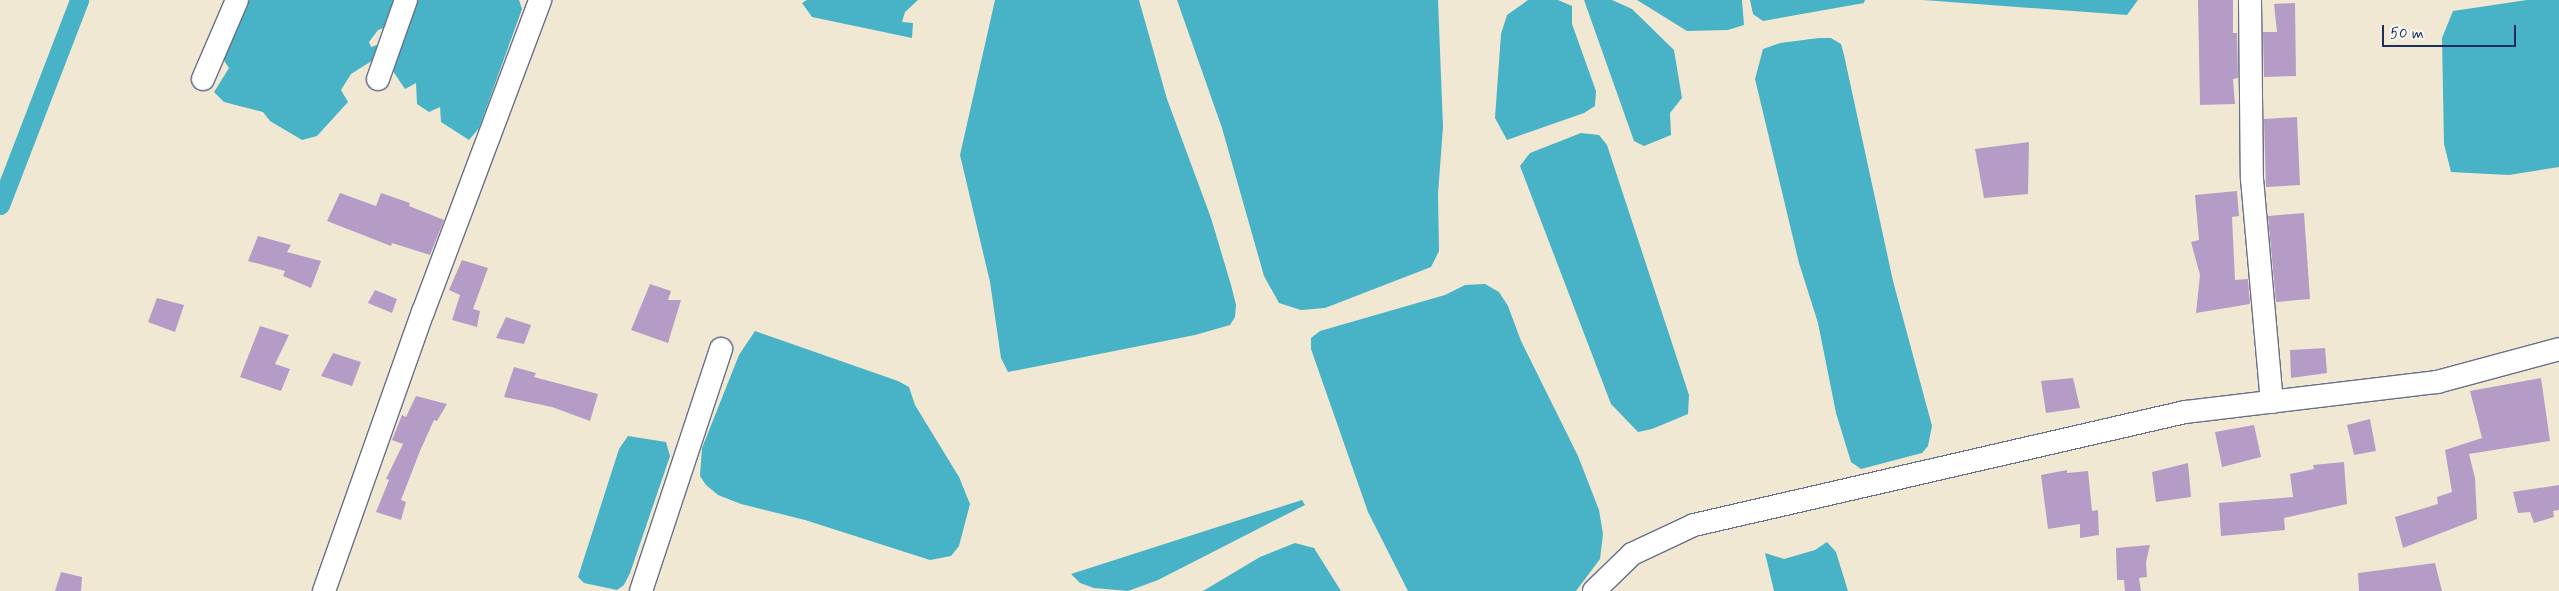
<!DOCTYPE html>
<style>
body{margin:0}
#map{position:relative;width:2559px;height:591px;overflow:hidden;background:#f1e8d4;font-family:Mynerve,sans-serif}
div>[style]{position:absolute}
.water>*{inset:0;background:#48b2c6}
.canal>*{height:19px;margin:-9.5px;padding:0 9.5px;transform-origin:9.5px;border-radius:9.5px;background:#48b2c6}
.building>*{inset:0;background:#b59cc7}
.roads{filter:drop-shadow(1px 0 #667087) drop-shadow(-1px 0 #667087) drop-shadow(0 1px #667087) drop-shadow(0 -1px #667087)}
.minor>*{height:22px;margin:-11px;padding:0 11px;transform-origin:11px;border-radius:11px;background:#fff}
span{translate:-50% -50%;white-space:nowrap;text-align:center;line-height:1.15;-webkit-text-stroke:4px #f6f6f2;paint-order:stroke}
.scale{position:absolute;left:2382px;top:25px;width:134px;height:22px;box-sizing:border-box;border:2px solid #1b2f5e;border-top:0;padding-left:6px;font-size:15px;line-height:18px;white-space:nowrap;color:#1b2f5e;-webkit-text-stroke:4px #f6f6f2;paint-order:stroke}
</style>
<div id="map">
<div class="water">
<div style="clip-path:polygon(246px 0,399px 0,391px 25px,378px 30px,369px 42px,371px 47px,380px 44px,378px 57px,351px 74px,341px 90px,348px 102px,317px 136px,302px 140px,270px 121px,263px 112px,224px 102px,214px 92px,229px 68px,221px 56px)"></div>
<div style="clip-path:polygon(415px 0,519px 0,522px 9px,479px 128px,469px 140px,441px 122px,440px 107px,429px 112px,417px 104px,416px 83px,405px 89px,389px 65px)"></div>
<div style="clip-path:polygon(807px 0,918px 0,905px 12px,902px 22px,913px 23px,912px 38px,812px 17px,802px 3px)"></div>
<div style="clip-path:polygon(995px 0,1139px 0,1167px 99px,1211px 218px,1231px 285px,1236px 305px,1235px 317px,1230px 325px,1195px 335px,1008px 372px,1001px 358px,990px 282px,960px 155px)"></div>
<div style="clip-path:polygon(1177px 0,1438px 0,1443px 127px,1438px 194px,1439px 251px,1431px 267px,1325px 308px,1301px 310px,1279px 303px,1264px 276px,1222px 128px)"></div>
<div style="clip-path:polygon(1528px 0,1558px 0,1572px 6px,1572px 24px,1596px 91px,1595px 106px,1584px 113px,1507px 140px,1495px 118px,1501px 34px,1507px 15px)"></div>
<div style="clip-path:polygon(1584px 0,1612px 0,1632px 9px,1674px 50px,1682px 98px,1670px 113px,1671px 135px,1644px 146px,1634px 141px)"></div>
<div style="clip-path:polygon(1637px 0,1742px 0,1744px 25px,1728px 30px,1687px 31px)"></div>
<div style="clip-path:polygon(1750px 0,1865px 0,1864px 3px,1763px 21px,1753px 14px)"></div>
<div style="clip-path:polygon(1923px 0,2138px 0,2127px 15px)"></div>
<div style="clip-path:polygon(2527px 0,2559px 0,2559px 167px,2509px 175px,2451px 172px,2444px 144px,2442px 38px,2453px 11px)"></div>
<div style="clip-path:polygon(1819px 38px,1831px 38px,1841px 44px,1844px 55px,1893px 281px,1932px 426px,1928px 446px,1922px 453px,1861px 469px,1851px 462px,1836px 413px,1818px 323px,1799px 263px,1755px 79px,1763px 49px,1780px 43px)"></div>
<div style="clip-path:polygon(1581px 133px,1599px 135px,1607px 145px,1689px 395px,1688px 414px,1652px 429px,1638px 432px,1611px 404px,1520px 166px,1530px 153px)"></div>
<div style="clip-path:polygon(1485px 284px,1499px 292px,1508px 306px,1521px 341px,1578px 456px,1599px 510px,1603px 534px,1600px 559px,1576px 591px,1408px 591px,1368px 512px,1311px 349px,1311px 338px,1320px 331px,1445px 295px,1465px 285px)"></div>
<div style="clip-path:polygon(755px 331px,898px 381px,909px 387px,915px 405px,959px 477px,970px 504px,959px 546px,951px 556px,930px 560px,805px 520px,741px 504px,718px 495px,706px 485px,700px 476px,702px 448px,739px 355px)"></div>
<div style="clip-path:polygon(628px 436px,666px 442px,670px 456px,630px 573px,624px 585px,617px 590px,584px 583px,578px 577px,619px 449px)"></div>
<div style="clip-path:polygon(1302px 500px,1305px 505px,1158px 580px,1128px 591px,1094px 588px,1080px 583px,1071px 574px)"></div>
<div style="clip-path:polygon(1827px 542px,1836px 552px,1848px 591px,1774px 591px,1765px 553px,1784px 559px,1815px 550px)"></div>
<div style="clip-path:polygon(1295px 543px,1314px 548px,1341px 591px,1203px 591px,1260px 557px)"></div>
</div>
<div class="canal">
<div style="left:0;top:205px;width:220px;rotate:-68.9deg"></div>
</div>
<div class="building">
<div style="clip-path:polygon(2198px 0,2233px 0,2233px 33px,2237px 33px,2238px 78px,2233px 79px,2235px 104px,2200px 105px)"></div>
<div style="clip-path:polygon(2295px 3px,2296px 76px,2264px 77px,2263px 32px,2277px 32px,2274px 4px)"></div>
<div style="clip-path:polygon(2297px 117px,2300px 185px,2266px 187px,2264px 119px)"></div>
<div style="clip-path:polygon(2029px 142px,2028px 194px,1984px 198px,1975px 149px)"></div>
<div style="clip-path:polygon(2237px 191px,2239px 216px,2232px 217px,2235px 280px,2248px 279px,2250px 304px,2196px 313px,2200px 275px,2191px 242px,2199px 240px,2195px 195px)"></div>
<div style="clip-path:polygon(340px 193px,376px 206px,381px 193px,410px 203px,409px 206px,444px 220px,430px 255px,392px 243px,391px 246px,327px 221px)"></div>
<div style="clip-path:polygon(2304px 213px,2310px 299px,2276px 302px,2268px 216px)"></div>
<div style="clip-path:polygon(258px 236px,291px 245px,287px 252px,321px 261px,311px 288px,283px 276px,285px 271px,248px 261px)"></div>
<div style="clip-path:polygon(462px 260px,488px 268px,473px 309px,480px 311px,477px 327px,452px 320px,460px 295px,449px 290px)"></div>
<div style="clip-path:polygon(650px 284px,671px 291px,668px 300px,681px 300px,668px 343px,631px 330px)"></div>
<div style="clip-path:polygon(375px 290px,397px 299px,392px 313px,368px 303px)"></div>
<div style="clip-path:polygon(157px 298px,184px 305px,175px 332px,148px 322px)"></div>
<div style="clip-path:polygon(506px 317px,531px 325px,524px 344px,496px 338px)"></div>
<div style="clip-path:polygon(260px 326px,289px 335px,275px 364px,290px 369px,281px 391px,240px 377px)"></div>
<div style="clip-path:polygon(2325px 348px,2327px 373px,2291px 378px,2290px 350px)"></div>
<div style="clip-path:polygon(333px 353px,361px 362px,352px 386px,321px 376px)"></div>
<div style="clip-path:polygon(514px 367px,536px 373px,534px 377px,598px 394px,590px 421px,552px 407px,504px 397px)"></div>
<div style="clip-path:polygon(2073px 378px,2080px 408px,2046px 413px,2041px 381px)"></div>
<div style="clip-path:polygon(2541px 378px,2550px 441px,2469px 454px,2475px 478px,2477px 519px,2403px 548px,2395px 517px,2438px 504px,2437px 497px,2452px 492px,2445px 450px,2482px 438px,2470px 391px)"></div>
<div style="clip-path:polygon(416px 396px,447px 404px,437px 421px,434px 420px,420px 451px,401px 500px,406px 502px,401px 520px,376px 512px,389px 480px,386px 479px,403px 444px,392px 440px,402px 415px,406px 417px)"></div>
<div style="clip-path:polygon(2370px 419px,2376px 451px,2354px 455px,2347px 425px)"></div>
<div style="clip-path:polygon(2254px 425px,2261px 457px,2222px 467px,2215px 432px)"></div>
<div style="clip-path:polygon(2344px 462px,2347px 504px,2284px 518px,2285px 530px,2221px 536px,2219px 503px,2293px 497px,2290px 474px,2314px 469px,2313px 465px)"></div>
<div style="clip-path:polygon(2188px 463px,2191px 497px,2156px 502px,2152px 472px)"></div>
<div style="clip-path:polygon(2067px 470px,2067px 473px,2088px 471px,2092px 511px,2098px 510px,2099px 535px,2080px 538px,2080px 524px,2048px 529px,2041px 475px)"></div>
<div style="clip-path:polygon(2559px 485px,2559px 510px,2553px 511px,2554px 517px,2534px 523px,2530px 512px,2518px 513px,2513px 492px)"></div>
<div style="clip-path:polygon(2150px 545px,2146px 562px,2147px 577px,2139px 578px,2141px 591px,2125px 591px,2124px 580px,2117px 580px,2116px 548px)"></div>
<div style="clip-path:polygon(2435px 563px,2442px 591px,2359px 591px,2358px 573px)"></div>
<div style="clip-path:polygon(61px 572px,82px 577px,81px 591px,55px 591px)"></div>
</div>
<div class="roads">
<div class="minor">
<div style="left:2250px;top:0;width:179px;rotate:89.4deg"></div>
<div style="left:2252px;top:179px;width:224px;rotate:84.9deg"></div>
<div style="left:203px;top:79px;width:86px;rotate:-66.7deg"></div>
<div style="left:378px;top:79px;width:84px;rotate:-70.5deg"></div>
<div style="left:324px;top:591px;width:296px;rotate:-70.5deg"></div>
<div style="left:423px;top:312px;width:333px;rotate:-69.4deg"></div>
<div style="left:641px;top:591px;width:255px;rotate:-71.7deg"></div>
<div style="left:1594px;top:591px;width:53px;rotate:-44.2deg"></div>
<div style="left:1632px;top:554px;width:68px;rotate:-25.1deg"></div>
<div style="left:1694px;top:525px;width:504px;rotate:-12.96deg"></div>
<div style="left:2185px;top:412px;width:254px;rotate:-6.8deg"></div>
<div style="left:2437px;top:382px;width:126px;rotate:-15.1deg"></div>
</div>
</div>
<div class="scale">50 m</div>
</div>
